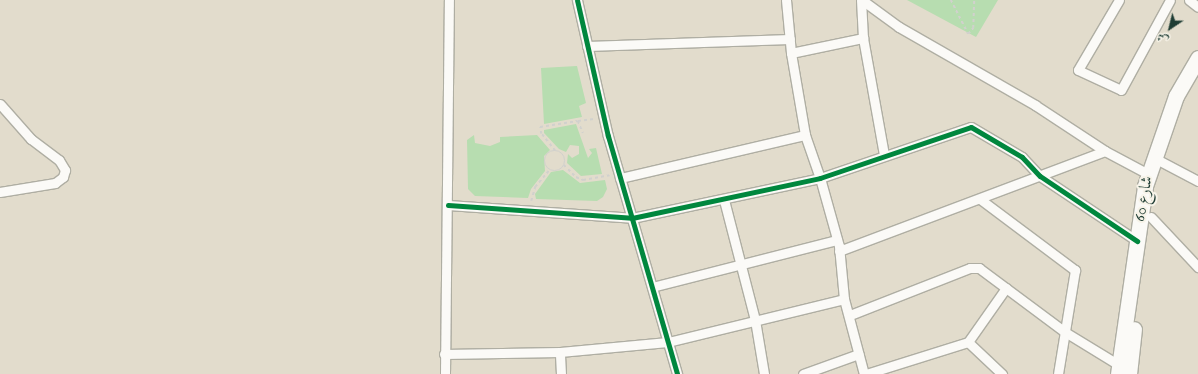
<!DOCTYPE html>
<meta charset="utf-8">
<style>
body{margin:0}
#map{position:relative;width:1198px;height:374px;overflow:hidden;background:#e2dccc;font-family:"IM FELL English",Amiri,serif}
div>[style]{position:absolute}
.green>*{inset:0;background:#b7ddb0}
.path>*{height:1.5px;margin-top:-0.75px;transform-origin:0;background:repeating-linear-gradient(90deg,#d1d1cd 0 3px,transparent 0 6px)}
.path>.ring{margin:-0.75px;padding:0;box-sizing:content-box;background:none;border:1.5px solid #d1d1cd;border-radius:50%}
.roads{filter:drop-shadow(1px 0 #afaea3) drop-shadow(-1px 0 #afaea3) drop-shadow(0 1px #afaea3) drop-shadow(0 -1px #afaea3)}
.minor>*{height:9px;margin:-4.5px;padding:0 4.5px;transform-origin:4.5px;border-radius:4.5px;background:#fbfaf7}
.primary>*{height:15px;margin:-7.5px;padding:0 7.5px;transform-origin:7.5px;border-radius:7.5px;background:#fbfaf7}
.cycleway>*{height:5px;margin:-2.5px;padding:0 2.5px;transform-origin:2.5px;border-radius:2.5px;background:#00873e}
span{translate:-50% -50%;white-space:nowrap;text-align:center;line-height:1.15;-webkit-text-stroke:4px #f7f3e8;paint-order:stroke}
.street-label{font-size:16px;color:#1f3d34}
.north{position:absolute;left:1150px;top:8px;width:40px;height:40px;-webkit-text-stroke:3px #f7f3e8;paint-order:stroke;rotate:215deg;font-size:11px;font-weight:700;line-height:16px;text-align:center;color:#1f3d34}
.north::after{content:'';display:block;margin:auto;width:14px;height:18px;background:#1f3d34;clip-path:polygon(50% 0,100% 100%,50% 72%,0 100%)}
</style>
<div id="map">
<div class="green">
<div style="clip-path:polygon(907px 0,998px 0,976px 37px)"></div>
<div style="clip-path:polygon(577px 66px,586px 103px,579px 106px,582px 117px,544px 124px,541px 68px)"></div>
<div style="clip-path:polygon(576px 124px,588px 158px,592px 153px,589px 149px,596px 148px,602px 174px,581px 176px,567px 163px,568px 154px,572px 158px,579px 154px,579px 146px,570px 145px,566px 152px,559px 149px,544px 133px,544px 130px)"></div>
<div style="clip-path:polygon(474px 135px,475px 143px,490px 146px,500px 142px,500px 137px,537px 135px,550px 150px,544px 156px,545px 171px,531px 189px,528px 198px,475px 196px,468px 189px,467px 140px)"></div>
<div style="clip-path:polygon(563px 170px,580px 183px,605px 180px,607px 189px,603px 197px,597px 201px,536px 199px,535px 194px,551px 172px)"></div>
</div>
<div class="path">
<div style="left:951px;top:0;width:38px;rotate:63deg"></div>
<div style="left:968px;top:34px;width:8px;rotate:-50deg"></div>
<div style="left:973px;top:28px;width:28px;rotate:-88deg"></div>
<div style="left:578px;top:121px;width:16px;rotate:-7deg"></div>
<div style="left:555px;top:151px;width:22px;rotate:-129deg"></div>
<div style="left:541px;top:134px;width:7px;rotate:-98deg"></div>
<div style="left:540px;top:127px;width:38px;rotate:-9deg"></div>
<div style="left:578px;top:121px;width:13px;rotate:67deg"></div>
<div class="ring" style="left:545px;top:151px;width:18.5px;height:18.5px"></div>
<div style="left:564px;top:165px;width:17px;rotate:45deg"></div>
<div style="left:576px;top:177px;width:8px;rotate:23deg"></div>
<div style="left:583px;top:180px;width:27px;rotate:-10deg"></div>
<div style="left:531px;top:201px;width:15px;rotate:-74deg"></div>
<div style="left:535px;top:187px;width:23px;rotate:-50deg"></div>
</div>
<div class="roads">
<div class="minor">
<div style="left:577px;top:0;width:139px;rotate:77.2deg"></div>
<div style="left:608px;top:136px;width:248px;rotate:73.8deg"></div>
<div style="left:786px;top:0;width:53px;rotate:84.6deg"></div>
<div style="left:791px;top:53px;width:83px;rotate:80.3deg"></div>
<div style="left:805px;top:135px;width:46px;rotate:70.8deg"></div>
<div style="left:820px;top:178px;width:71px;rotate:74.4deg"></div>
<div style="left:839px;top:246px;width:53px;rotate:84.6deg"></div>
<div style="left:844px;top:299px;width:78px;rotate:75.1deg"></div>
<div style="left:861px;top:0;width:38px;rotate:87deg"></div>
<div style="left:863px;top:38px;width:119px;rotate:79.8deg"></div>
<div style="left:862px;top:0;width:46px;rotate:36.1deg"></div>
<div style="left:899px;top:27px;width:157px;rotate:29.8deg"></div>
<div style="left:1035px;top:105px;width:84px;rotate:33.3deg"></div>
<div style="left:1105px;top:151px;width:49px;rotate:28.1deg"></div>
<div style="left:1119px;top:0;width:81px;rotate:120.4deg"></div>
<div style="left:1078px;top:70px;width:47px;rotate:24.9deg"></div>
<div style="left:1121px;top:90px;width:102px;rotate:-61.4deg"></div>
<div style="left:1189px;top:0;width:11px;rotate:38deg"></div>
<div style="left:587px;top:46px;width:203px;rotate:-2deg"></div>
<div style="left:791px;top:53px;width:74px;rotate:-11.8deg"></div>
<div style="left:0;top:104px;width:47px;rotate:48.5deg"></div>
<div style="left:31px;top:139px;width:35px;rotate:37deg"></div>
<div style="left:59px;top:160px;width:12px;rotate:59deg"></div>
<div style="left:65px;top:170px;width:7px;rotate:106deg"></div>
<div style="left:63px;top:177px;width:10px;rotate:143deg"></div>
<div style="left:55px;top:183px;width:56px;rotate:170.7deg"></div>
<div style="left:1160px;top:161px;width:43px;rotate:27.8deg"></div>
<div style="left:620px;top:178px;width:190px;rotate:-13.1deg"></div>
<div style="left:980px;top:199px;width:119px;rotate:36.8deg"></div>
<div style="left:1075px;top:270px;width:105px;rotate:99.3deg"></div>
<div style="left:724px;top:200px;width:124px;rotate:75.5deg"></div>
<div style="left:755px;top:320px;width:55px;rotate:80.5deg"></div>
<div style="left:448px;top:205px;width:184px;rotate:4deg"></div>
<div style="left:632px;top:218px;width:192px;rotate:-12deg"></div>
<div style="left:820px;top:178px;width:159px;rotate:-18.7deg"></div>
<div style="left:971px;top:127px;width:59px;rotate:30.5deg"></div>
<div style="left:1022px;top:157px;width:26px;rotate:47deg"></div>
<div style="left:1040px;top:176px;width:117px;rotate:33.8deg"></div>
<div style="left:1151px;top:217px;width:69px;rotate:46.8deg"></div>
<div style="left:839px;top:251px;width:284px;rotate:-20.6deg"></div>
<div style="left:652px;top:287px;width:191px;rotate:-14.3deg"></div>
<div style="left:850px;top:315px;width:129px;rotate:-21.4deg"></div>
<div style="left:970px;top:268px;width:9px"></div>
<div style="left:979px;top:268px;width:107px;rotate:36.7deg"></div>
<div style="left:1065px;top:332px;width:63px;rotate:31.4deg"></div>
<div style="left:968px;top:342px;width:47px;rotate:43.3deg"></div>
<div style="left:444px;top:354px;width:116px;rotate:-1deg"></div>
<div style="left:445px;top:374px;width:374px;rotate:-89.4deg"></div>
<div style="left:561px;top:374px;width:22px;rotate:-93deg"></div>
<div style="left:560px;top:352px;width:108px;rotate:-5.3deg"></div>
<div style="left:668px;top:342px;width:181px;rotate:-13.7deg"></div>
<div style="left:803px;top:374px;width:59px;rotate:-19.7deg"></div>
<div style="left:866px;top:374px;width:107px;rotate:-17.4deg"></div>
<div style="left:968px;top:342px;width:66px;rotate:-54.9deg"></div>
</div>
<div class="primary">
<div style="left:1118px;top:374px;width:190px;rotate:-81.8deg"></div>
<div style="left:1145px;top:186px;width:95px;rotate:-71deg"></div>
<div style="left:1176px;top:96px;width:44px;rotate:-59.9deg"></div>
<div style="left:1129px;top:374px;width:45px;rotate:-83.7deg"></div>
</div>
</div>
<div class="cycleway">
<div style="left:577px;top:0;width:139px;rotate:77.2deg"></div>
<div style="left:608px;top:136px;width:248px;rotate:73.8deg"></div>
<div style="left:448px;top:205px;width:184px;rotate:4deg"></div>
<div style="left:632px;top:218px;width:192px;rotate:-12deg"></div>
<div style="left:820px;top:178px;width:159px;rotate:-18.7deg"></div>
<div style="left:971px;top:127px;width:59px;rotate:30.5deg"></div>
<div style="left:1022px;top:157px;width:26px;rotate:47deg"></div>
<div style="left:1040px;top:176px;width:117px;rotate:33.8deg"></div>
</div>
<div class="street-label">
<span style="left:1144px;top:199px;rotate:-80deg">شارع 60</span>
</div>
<div class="north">ش</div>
</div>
